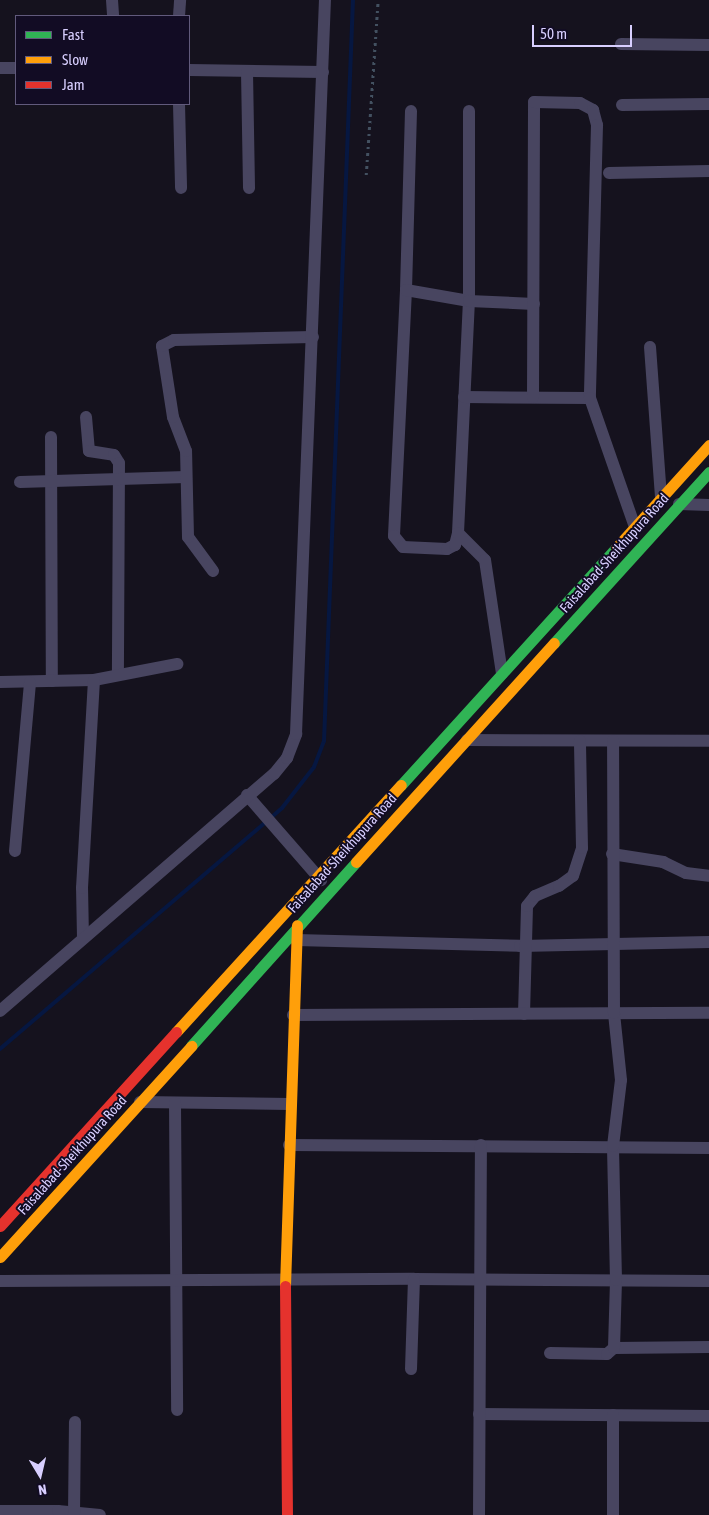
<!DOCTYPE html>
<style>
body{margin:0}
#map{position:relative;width:709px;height:1515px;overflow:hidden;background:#15121e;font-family:"Asap Condensed",sans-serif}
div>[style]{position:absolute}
.stream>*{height:4px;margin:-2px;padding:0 2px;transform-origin:2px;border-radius:2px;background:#061741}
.path>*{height:2.5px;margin-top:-1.25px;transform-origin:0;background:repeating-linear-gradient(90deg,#435161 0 2.5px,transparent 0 6.5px)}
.street>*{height:12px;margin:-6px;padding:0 6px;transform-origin:6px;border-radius:6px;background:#484560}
.fast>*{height:11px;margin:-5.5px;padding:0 5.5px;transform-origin:5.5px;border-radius:5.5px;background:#30b455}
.slow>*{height:11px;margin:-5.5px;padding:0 5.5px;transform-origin:5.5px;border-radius:5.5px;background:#ff9f0a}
.jam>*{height:11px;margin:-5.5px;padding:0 5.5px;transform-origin:5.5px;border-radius:5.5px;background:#e5322d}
span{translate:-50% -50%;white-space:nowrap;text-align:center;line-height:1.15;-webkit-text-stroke:4px #120c24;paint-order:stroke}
.street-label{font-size:14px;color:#d8cfff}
.legend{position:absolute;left:15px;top:15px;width:175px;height:90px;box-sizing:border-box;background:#120c24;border:1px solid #615a7c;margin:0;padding:6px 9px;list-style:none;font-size:15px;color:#d8cfff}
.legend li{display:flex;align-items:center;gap:10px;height:25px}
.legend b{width:25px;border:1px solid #615a7c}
.north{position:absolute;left:15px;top:1450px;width:50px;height:50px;-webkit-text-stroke:4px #120c24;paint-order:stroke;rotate:171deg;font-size:14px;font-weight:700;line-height:20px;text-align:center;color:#d8cfff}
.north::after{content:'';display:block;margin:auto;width:18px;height:22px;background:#d8cfff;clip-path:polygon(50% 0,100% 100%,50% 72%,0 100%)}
.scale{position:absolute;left:532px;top:25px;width:100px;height:22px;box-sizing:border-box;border:2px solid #d8cfff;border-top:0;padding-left:6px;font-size:15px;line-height:18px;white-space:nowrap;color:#d8cfff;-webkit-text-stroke:4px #120c24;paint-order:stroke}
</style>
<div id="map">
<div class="stream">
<div style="left:0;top:1049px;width:371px;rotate:-40.5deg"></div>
<div style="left:282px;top:808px;width:52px;rotate:-52deg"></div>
<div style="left:314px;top:767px;width:28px;rotate:-69deg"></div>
<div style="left:324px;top:741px;width:742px;rotate:-87.76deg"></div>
</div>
<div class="path">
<div style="left:366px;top:175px;width:175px;rotate:-86.1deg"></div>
</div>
<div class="street">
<div style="left:112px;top:0;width:16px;rotate:86deg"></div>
<div style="left:179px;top:16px;width:16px;rotate:-86deg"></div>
<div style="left:621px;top:44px;width:88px;rotate:0.7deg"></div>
<div style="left:0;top:68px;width:16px"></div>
<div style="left:189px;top:70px;width:134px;rotate:0.9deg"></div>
<div style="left:247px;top:72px;width:116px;rotate:89deg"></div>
<div style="left:179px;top:104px;width:84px;rotate:88.6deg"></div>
<div style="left:622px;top:105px;width:87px;rotate:-0.7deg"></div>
<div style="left:411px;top:111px;width:179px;rotate:91.6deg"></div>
<div style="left:406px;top:290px;width:246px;rotate:92.8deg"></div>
<div style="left:394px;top:536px;width:14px;rotate:51deg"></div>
<div style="left:403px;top:547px;width:44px;rotate:2.6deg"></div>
<div style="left:447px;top:549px;width:9px;rotate:-27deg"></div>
<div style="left:455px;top:545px;width:12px;rotate:-76deg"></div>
<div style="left:458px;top:533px;width:232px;rotate:-87.3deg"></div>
<div style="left:469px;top:301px;width:190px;rotate:-90deg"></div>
<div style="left:609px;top:173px;width:100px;rotate:-1.1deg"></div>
<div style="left:406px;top:290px;width:64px;rotate:9.9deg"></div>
<div style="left:469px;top:301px;width:65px;rotate:2.6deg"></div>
<div style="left:650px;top:347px;width:151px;rotate:85.8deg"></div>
<div style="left:464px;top:397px;width:126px;rotate:0.5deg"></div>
<div style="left:533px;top:397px;width:295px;rotate:-89.8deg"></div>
<div style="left:534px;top:102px;width:46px;rotate:1.2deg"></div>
<div style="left:580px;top:103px;width:15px;rotate:28deg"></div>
<div style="left:593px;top:110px;width:16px;rotate:75deg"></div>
<div style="left:597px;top:125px;width:273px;rotate:91.5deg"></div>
<div style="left:590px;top:398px;width:137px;rotate:70.8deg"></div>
<div style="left:86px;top:417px;width:34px;rotate:85deg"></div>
<div style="left:89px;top:451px;width:25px;rotate:9deg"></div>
<div style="left:114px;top:455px;width:9px;rotate:58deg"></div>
<div style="left:119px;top:463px;width:212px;rotate:90.3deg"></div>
<div style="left:51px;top:437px;width:244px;rotate:89.8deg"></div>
<div style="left:20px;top:482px;width:166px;rotate:-1.7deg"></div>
<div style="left:679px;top:504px;width:30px;rotate:2deg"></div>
<div style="left:458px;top:533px;width:38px;rotate:45deg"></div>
<div style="left:485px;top:560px;width:115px;rotate:81.5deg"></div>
<div style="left:213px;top:571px;width:42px;rotate:-126.3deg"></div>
<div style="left:188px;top:537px;width:86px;rotate:-91.3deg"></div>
<div style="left:186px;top:451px;width:36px;rotate:-111deg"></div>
<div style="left:173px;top:417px;width:72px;rotate:-98.8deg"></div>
<div style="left:162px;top:346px;width:13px;rotate:-27deg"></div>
<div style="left:174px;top:340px;width:139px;rotate:-1.2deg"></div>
<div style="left:0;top:682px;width:94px;rotate:-1.2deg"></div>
<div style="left:94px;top:680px;width:85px;rotate:-10.9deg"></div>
<div style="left:467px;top:740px;width:242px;rotate:0.2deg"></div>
<div style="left:247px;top:795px;width:113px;rotate:49deg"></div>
<div style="left:15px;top:851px;width:169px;rotate:-84.9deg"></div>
<div style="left:612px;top:854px;width:52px;rotate:8.9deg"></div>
<div style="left:663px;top:862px;width:25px;rotate:26deg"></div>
<div style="left:686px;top:873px;width:23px;rotate:7deg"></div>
<div style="left:83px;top:938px;width:50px;rotate:-91.1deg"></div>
<div style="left:82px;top:888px;width:208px;rotate:-86.7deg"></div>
<div style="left:296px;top:940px;width:224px;rotate:1.5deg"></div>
<div style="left:520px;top:946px;width:189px;rotate:-1.2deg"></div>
<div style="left:0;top:1011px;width:362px;rotate:-40.9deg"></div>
<div style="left:274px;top:774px;width:21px;rotate:-51deg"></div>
<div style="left:287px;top:758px;width:26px;rotate:-69deg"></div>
<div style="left:296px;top:734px;width:735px;rotate:-87.74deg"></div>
<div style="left:524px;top:1014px;width:108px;rotate:-88.4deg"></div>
<div style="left:527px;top:906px;width:13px;rotate:-51deg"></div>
<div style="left:535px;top:896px;width:26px;rotate:-23deg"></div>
<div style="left:559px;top:886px;width:17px;rotate:-36deg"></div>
<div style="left:573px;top:876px;width:29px;rotate:-72deg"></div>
<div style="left:582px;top:848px;width:107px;rotate:-91.1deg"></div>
<div style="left:293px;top:1015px;width:416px;rotate:-0.3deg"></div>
<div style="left:140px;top:1102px;width:150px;rotate:0.8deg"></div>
<div style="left:175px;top:1103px;width:307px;rotate:89.6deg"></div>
<div style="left:289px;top:1145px;width:420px;rotate:0.4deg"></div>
<div style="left:0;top:1281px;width:414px;rotate:-0.3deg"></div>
<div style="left:414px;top:1279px;width:295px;rotate:0.4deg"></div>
<div style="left:614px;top:1348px;width:95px;rotate:-0.6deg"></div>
<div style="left:550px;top:1353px;width:57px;rotate:1deg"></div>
<div style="left:607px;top:1354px;width:9px;rotate:-41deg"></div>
<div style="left:614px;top:1348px;width:68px;rotate:-88.3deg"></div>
<div style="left:616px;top:1280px;width:134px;rotate:-91.3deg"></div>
<div style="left:613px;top:1146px;width:66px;rotate:-83.1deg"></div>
<div style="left:621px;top:1080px;width:67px;rotate:-96deg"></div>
<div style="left:614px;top:1013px;width:272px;rotate:-90.2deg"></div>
<div style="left:411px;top:1369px;width:90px;rotate:-88.1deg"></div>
<div style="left:479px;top:1414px;width:230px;rotate:0.5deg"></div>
<div style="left:0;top:1511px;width:58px"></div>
<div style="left:58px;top:1511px;width:42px;rotate:5.4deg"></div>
<div style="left:74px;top:1515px;width:93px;rotate:-89.4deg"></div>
<div style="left:479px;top:1515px;width:370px;rotate:-89.7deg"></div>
<div style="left:613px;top:1515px;width:100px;rotate:-90deg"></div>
</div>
<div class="fast">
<div style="left:554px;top:643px;width:231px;rotate:-47.8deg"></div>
<div style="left:401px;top:785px;width:320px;rotate:-47.8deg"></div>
<div style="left:191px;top:1046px;width:247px;rotate:-48.1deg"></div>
</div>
<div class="slow">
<div style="left:616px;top:548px;width:139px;rotate:-47.9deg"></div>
<div style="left:356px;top:862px;width:295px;rotate:-47.9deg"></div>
<div style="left:176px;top:1032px;width:334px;rotate:-47.7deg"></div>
<div style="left:0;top:1257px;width:285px;rotate:-47.8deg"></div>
<div style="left:285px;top:1286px;width:361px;rotate:-88.1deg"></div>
</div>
<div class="jam">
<div style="left:0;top:1226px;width:262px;rotate:-47.8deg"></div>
<div style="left:285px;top:1286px;width:229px;rotate:89.5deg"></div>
</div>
<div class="street-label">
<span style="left:614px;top:553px;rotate:-48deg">Faisalabad-Sheikhupura Road</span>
<span style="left:342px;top:853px;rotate:-48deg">Faisalabad-Sheikhupura Road</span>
<span style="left:72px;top:1155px;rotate:-48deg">Faisalabad-Sheikhupura Road</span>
</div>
<ul class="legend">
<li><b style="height:6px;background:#30b455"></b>Fast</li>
<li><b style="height:6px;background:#ff9f0a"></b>Slow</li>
<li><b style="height:6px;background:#e5322d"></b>Jam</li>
</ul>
<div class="north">N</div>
<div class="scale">50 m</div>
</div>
